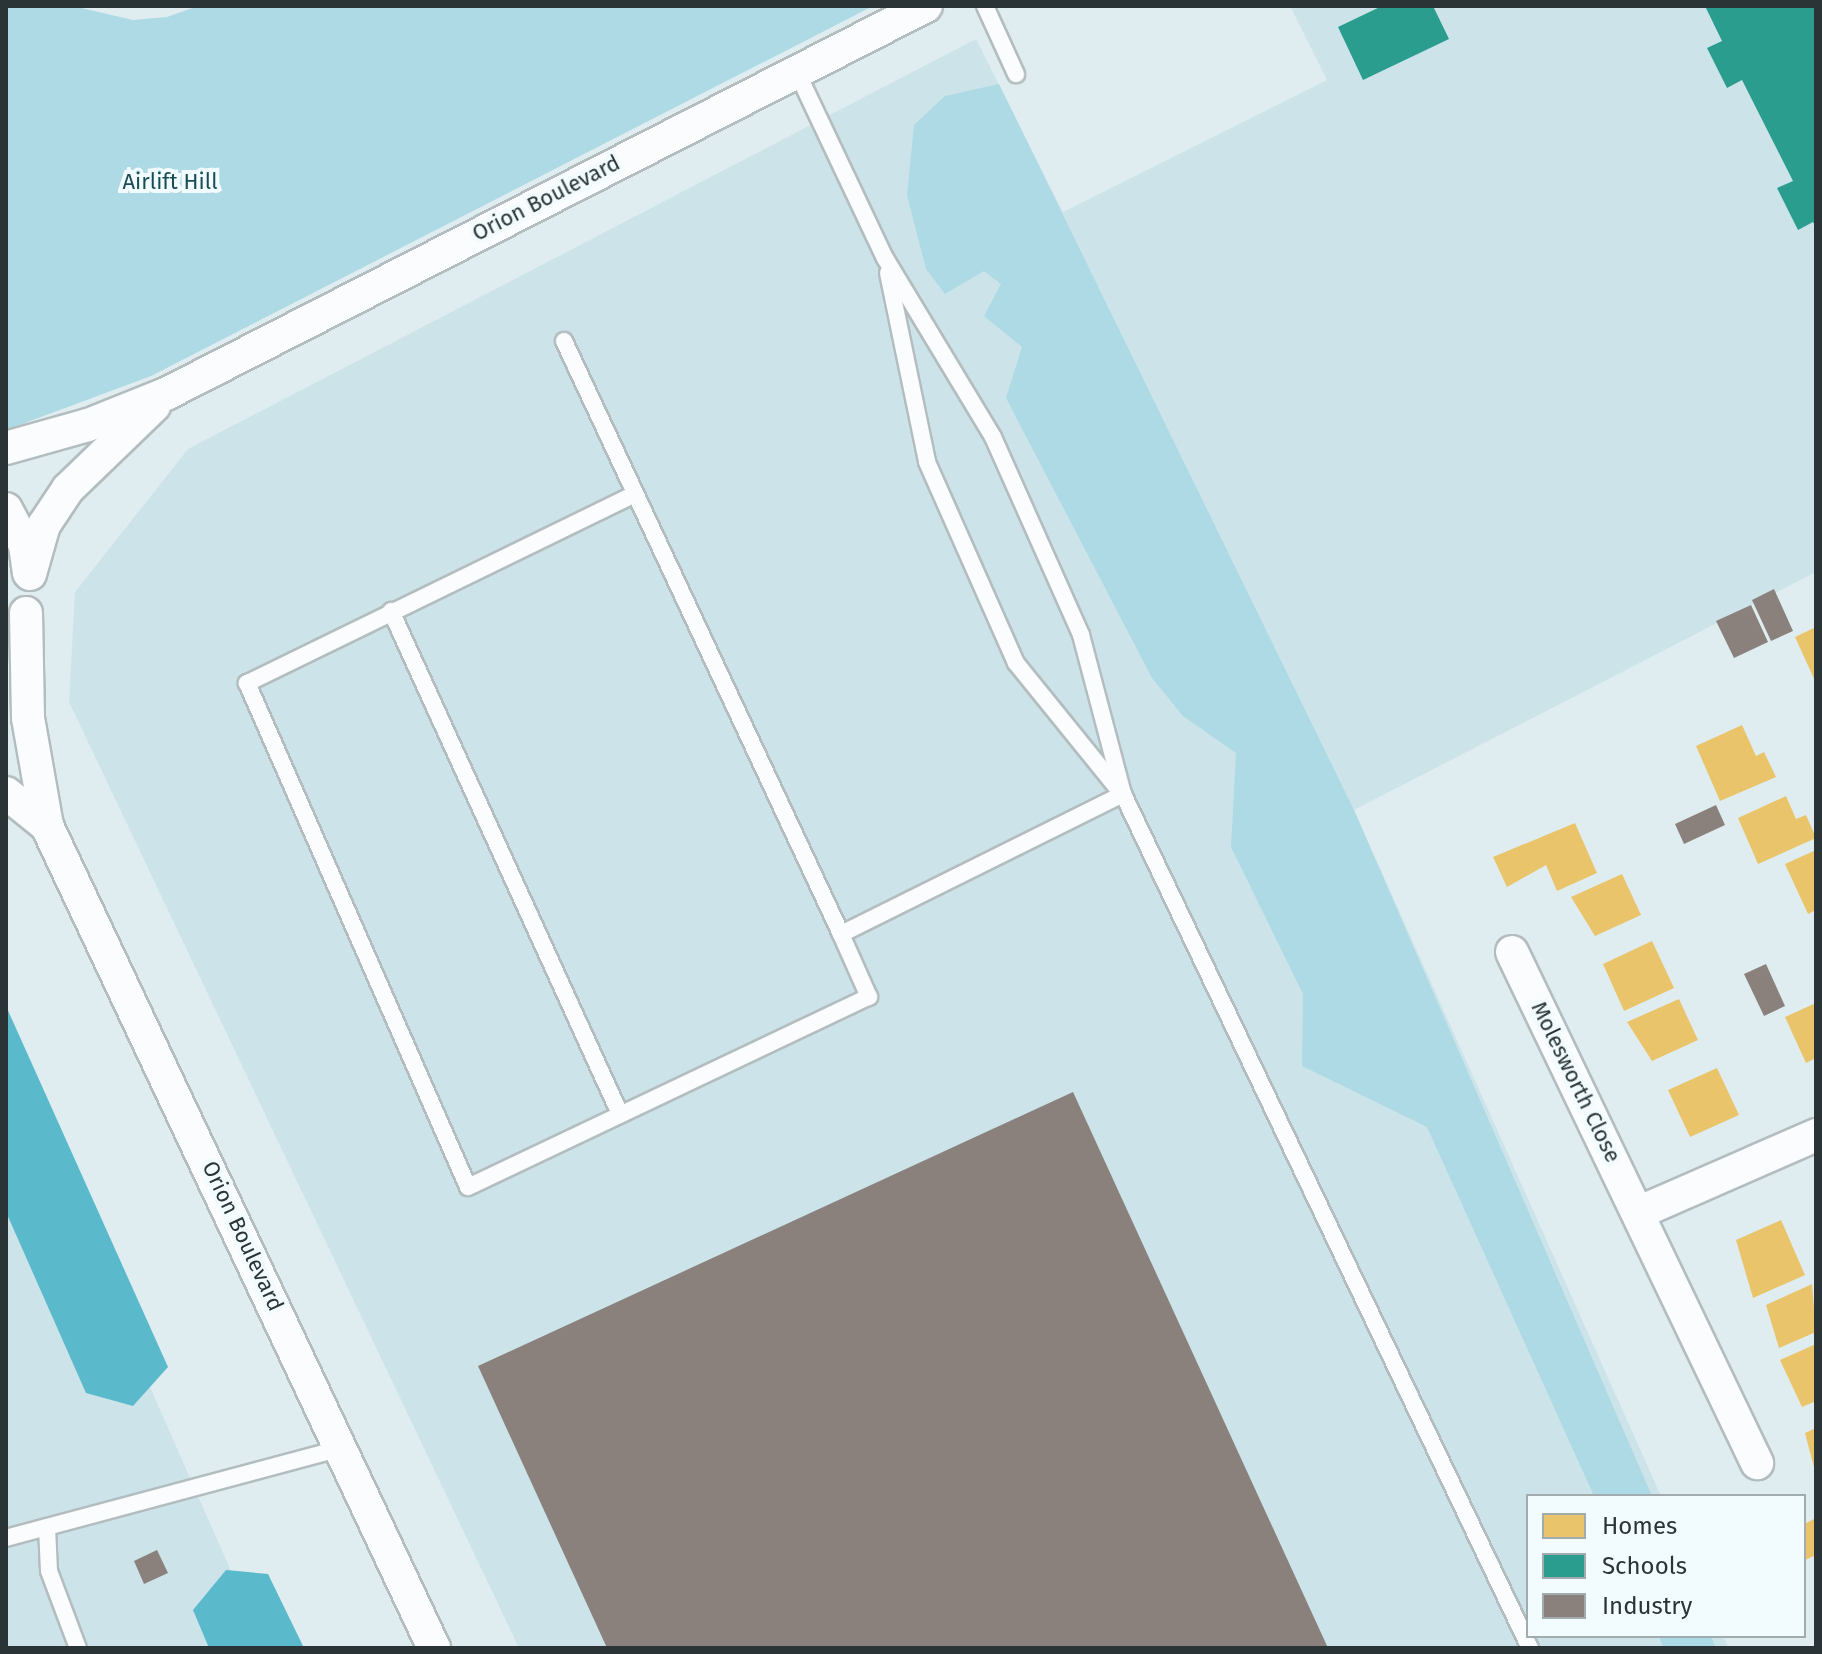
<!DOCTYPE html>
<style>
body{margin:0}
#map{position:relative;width:1822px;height:1654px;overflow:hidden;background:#e0edf0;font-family:"Fira Sans",sans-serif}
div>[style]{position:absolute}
.built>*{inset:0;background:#cce4e9}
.green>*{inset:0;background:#addae4}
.water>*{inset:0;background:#5abacc}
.homes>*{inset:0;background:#e9c46a}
.schools>*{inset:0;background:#2a9d8f}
.industry>*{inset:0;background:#8a817c}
.roads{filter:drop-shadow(2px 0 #b3bdbf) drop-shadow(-2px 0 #b3bdbf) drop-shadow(0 2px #b3bdbf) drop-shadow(0 -2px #b3bdbf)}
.service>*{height:16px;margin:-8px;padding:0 8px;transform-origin:8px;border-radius:8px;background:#fafcfd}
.minor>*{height:32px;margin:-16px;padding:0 16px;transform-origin:16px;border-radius:16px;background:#fafcfd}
span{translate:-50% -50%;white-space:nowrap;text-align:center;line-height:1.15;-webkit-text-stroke:8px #f2fbfd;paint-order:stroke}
.park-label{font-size:22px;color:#184c56}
.street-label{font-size:22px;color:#2a3335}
.frame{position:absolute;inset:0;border:8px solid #2a3335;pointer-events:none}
.legend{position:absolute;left:1526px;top:1494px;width:280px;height:144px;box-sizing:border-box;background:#f2fbfd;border:2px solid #a2abad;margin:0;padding:10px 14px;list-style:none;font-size:24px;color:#2a3335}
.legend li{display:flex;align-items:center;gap:16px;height:40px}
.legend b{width:40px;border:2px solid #a2abad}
</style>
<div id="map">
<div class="built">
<div style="clip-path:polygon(1290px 6px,1816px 6px,1816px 572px,1354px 810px,1661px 1496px,1528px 1496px,1528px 1636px,1723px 1636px,1729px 1648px,519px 1648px,69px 702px,75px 592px,188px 449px,976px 39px,1063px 212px,1327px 80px)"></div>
<div style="clip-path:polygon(6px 1060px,265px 1648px,6px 1648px)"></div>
</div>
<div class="green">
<div style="clip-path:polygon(6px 6px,73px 6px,133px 20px,167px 17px,198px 6px,873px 6px,151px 376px,6px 430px)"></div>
<div style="clip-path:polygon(999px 84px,1354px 810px,1652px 1496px,1594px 1496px,1427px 1127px,1302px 1066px,1303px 994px,1231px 847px,1236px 753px,1183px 716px,1152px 678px,1006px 398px,1022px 347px,984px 316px,1001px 284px,984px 271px,945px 294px,926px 269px,907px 195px,914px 125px,945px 96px)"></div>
<div style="clip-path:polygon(1659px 1636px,1711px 1636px,1716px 1648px,1663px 1648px)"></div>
</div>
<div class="water">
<div style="clip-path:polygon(6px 1006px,168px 1367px,133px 1406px,86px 1393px,6px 1212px)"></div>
<div style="clip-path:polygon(226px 1570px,268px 1574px,304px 1648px,209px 1648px,193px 1610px)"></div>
</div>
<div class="homes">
<div style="clip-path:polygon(1816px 627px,1816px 683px,1795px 637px)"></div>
<div style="clip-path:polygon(1742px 725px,1756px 756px,1764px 752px,1776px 777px,1720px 801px,1696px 746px)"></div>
<div style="clip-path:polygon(1786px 796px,1796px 819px,1806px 815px,1816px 838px,1758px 864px,1738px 818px)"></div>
<div style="clip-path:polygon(1575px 823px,1597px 873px,1557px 891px,1546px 865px,1507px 887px,1493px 857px)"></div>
<div style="clip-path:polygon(1816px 850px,1816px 910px,1808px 914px,1785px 864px)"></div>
<div style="clip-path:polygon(1622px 874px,1641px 915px,1595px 936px,1571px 897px)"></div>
<div style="clip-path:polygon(1652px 941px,1674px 988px,1624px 1011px,1603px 964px)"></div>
<div style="clip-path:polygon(1679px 999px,1698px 1040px,1652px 1061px,1627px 1022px)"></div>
<div style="clip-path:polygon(1816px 1003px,1816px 1058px,1806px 1063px,1785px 1017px)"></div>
<div style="clip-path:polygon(1717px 1068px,1739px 1115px,1690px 1137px,1668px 1090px)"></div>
<div style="clip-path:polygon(1781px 1220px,1805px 1275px,1753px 1298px,1736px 1240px)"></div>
<div style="clip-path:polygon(1812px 1284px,1816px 1332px,1779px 1348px,1766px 1305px)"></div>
<div style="clip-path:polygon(1816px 1344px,1816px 1401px,1802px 1407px,1780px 1360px)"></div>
<div style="clip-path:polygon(1816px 1428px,1816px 1475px,1805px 1433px)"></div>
<div style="clip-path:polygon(1816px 1518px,1816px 1555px,1805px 1560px,1804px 1524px)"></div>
</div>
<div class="schools">
<div style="clip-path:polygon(1382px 6px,1433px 6px,1449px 39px,1363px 80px,1338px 27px)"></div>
<div style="clip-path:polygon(1705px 6px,1816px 6px,1816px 227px,1813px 222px,1798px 230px,1777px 188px,1793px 181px,1742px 80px,1727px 88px,1707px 48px,1722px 41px)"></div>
</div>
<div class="industry">
<div style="clip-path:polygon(1774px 589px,1793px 631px,1771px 641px,1752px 600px)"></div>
<div style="clip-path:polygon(1751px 605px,1768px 642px,1734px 658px,1716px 621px)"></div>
<div style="clip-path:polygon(1716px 805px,1725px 825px,1684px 844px,1675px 824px)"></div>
<div style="clip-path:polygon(1766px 964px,1785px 1006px,1764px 1016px,1744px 974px)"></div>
<div style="clip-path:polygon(1073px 1092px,1328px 1648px,607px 1648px,478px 1366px)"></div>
<div style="clip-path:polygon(157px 1550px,168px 1573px,144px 1584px,134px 1561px)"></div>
</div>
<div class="roads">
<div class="service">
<div style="left:985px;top:6px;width:75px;rotate:65.5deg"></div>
<div style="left:796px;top:70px;width:208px;rotate:64.7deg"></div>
<div style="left:885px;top:258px;width:209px;rotate:58.9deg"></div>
<div style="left:993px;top:437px;width:217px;rotate:66deg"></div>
<div style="left:1081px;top:635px;width:164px;rotate:75.2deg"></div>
<div style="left:1123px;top:794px;width:946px;rotate:64.52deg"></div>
<div style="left:888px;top:273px;width:193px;rotate:78.3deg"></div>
<div style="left:927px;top:462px;width:220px;rotate:66.1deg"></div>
<div style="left:1016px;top:663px;width:164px;rotate:51deg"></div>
<div style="left:564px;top:341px;width:655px;rotate:64.96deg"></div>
<div style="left:635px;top:494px;width:432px;rotate:154deg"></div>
<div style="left:247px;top:683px;width:550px;rotate:66.32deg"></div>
<div style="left:468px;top:1187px;width:444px;rotate:-25.4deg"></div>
<div style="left:869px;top:997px;width:69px;rotate:-114deg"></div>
<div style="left:841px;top:934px;width:315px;rotate:-26.4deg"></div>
<div style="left:391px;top:611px;width:553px;rotate:65.52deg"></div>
<div style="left:47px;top:1527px;width:44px;rotate:87.4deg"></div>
<div style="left:49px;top:1571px;width:82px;rotate:69.4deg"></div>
<div style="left:6px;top:1538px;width:348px;rotate:-15deg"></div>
</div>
<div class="minor">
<div style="left:6px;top:448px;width:85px;rotate:-15.7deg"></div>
<div style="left:88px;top:425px;width:86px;rotate:-21.8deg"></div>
<div style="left:168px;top:393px;width:851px;rotate:-27.05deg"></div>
<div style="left:6px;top:509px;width:41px;rotate:62.2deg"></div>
<div style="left:25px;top:545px;width:28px;rotate:82deg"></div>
<div style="left:30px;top:574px;width:51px;rotate:-74.1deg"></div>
<div style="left:44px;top:525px;width:43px;rotate:-56.3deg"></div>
<div style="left:68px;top:489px;width:120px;rotate:-44deg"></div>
<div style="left:26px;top:613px;width:105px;rotate:88.9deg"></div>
<div style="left:28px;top:718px;width:110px;rotate:80deg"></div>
<div style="left:47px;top:826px;width:909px;rotate:64.79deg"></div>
<div style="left:6px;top:793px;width:53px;rotate:38.8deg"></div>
<div style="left:1512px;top:952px;width:567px;rotate:64.38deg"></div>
<div style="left:1640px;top:1212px;width:192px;rotate:-23.6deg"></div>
</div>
</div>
<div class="park-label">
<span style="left:170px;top:182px">Airlift Hill</span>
</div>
<div class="street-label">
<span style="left:546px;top:198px;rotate:-27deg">Orion Boulevard</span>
<span style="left:1576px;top:1082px;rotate:64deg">Molesworth Close</span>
<span style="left:243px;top:1236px;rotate:65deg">Orion Boulevard</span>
</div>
<div class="frame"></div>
<ul class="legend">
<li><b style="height:22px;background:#e9c46a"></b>Homes</li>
<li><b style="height:22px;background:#2a9d8f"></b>Schools</li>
<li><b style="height:22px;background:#8a817c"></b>Industry</li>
</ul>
</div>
